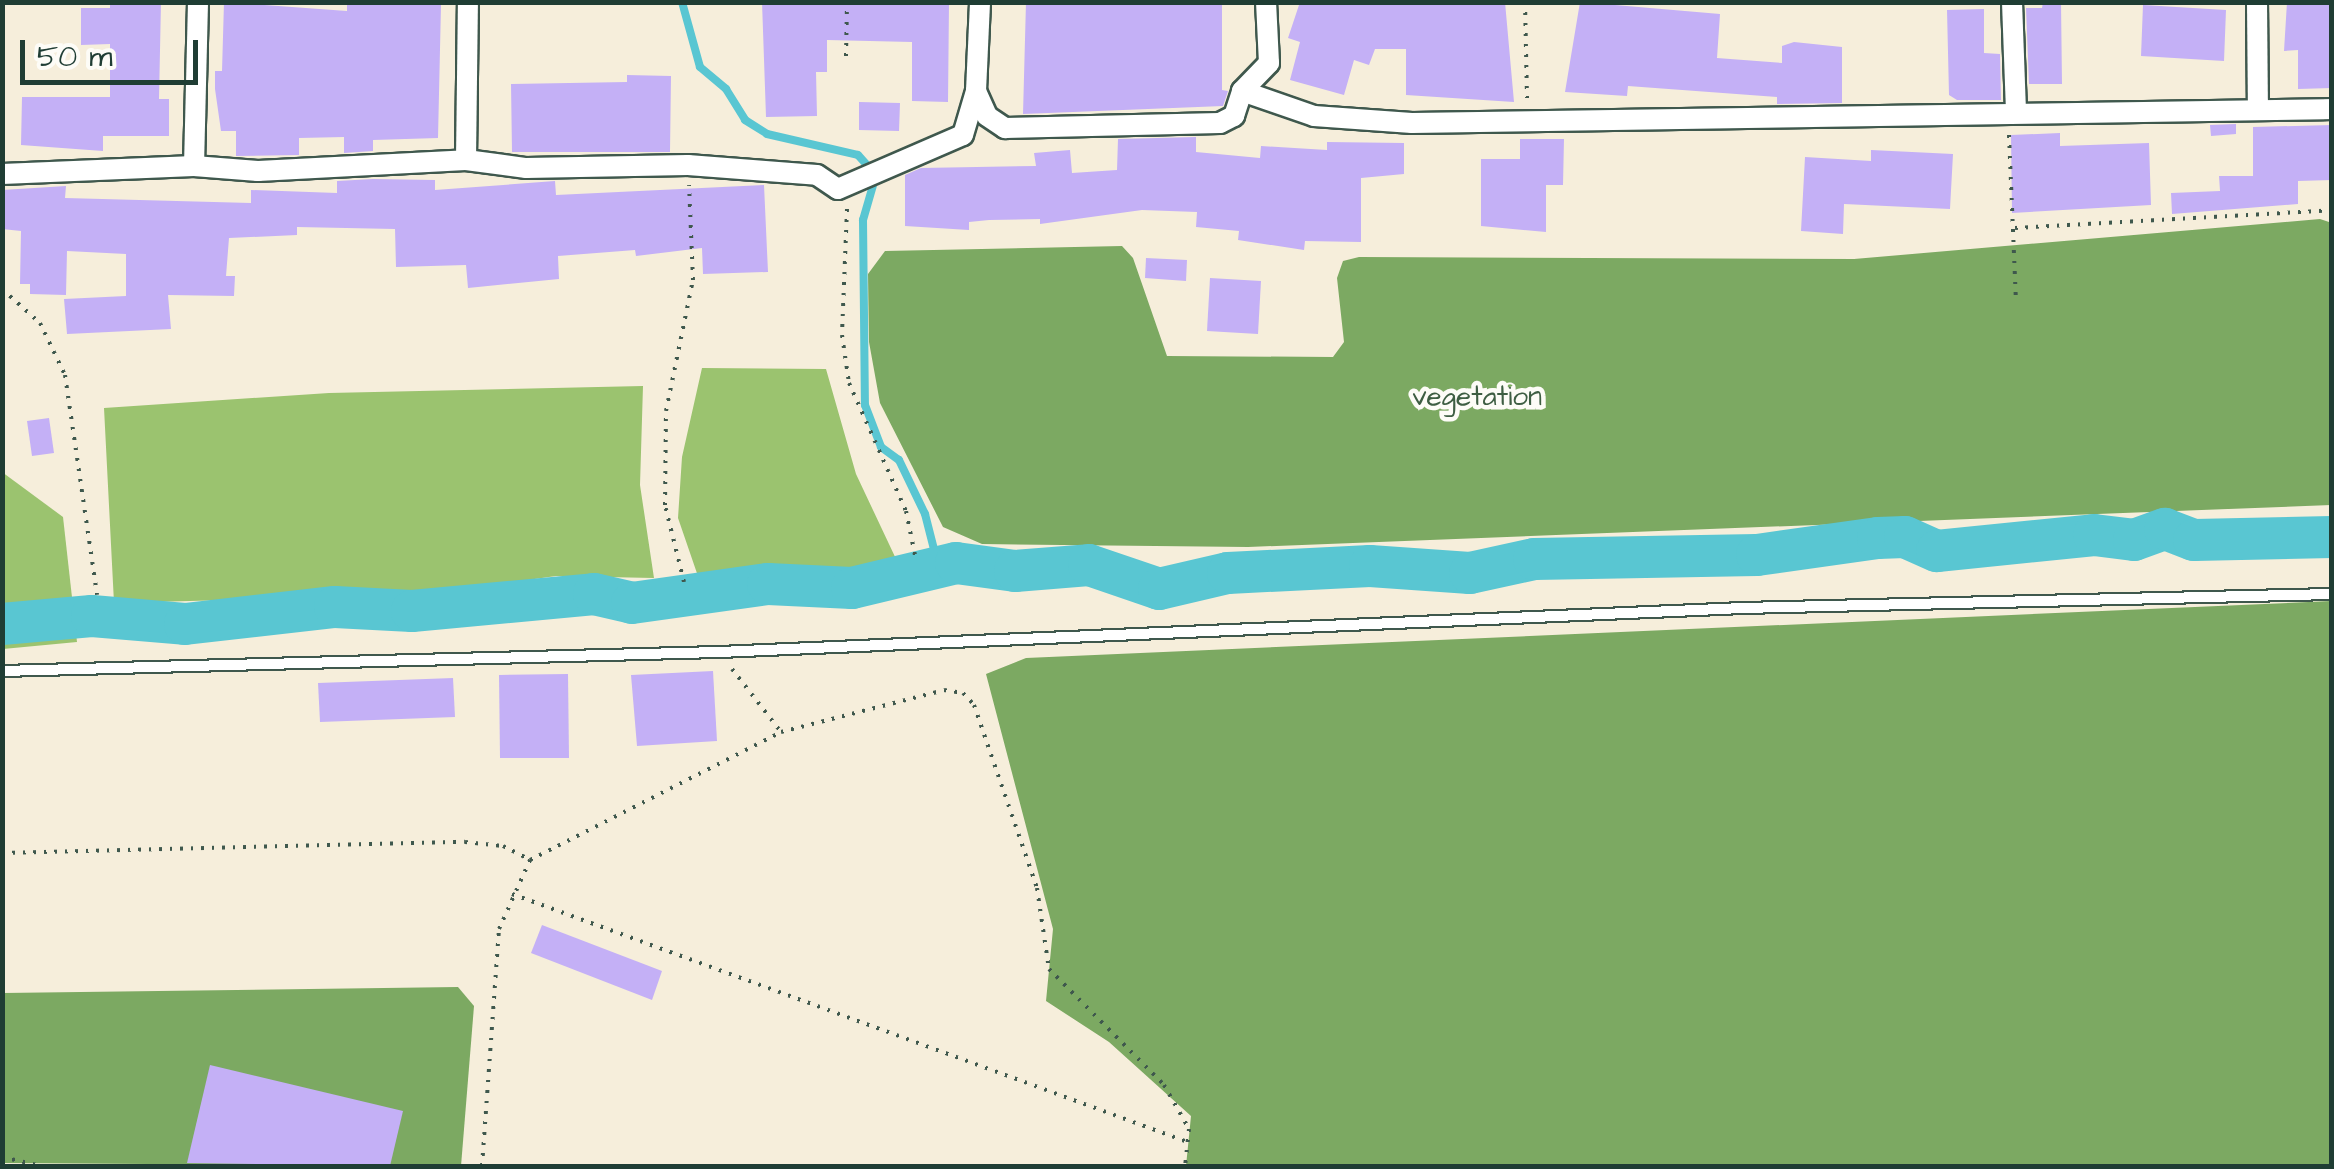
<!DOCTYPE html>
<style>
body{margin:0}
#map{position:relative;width:2334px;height:1169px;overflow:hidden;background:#f6eedb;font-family:"Architects Daughter",sans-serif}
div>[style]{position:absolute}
.green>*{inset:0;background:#9bc36f}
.forest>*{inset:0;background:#7ca962}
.stream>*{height:8px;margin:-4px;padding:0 4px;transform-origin:4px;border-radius:4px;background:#59c6d2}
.river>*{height:42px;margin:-21px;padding:0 21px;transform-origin:21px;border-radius:21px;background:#59c6d2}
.building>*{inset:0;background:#c4b0f6}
.path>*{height:4px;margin-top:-2px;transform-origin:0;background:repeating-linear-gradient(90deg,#3f584d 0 2.5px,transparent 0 10.5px)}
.roads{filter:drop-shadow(2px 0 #3f584d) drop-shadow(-2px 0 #3f584d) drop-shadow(0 2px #3f584d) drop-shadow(0 -2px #3f584d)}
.lane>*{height:10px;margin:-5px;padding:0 5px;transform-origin:5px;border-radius:5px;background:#fff}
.street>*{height:20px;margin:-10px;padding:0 10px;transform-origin:10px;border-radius:10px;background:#fff}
span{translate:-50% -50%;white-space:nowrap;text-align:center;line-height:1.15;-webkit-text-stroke:9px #fdfcf7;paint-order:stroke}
.park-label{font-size:28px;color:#3e5e43}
.frame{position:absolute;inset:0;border:5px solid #1f3d34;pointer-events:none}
.scale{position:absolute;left:20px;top:40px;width:178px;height:45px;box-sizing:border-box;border:5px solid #1f3d34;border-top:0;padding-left:12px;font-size:30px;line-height:35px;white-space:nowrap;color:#1f3d34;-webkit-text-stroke:8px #fdfcf7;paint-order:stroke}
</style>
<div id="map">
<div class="green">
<div style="clip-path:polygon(702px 368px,826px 369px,856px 474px,897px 561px,833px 585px,701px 585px,678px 518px,682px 457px)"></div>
<div style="clip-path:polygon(643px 386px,640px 485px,654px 578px,556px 576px,420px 595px,114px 603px,104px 408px,329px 393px)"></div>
<div style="clip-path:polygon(2px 472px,63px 517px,77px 642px,3px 649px)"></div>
</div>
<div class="forest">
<div style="clip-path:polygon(2320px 219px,2332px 223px,2331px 505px,1248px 547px,982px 544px,943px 527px,880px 403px,869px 342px,868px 274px,885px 251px,1122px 246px,1133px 258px,1167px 356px,1333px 357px,1344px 342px,1337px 278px,1343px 261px,1359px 257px,1854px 259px)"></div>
<div style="clip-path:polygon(2331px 601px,2331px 1166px,1186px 1166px,1191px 1116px,1109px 1042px,1046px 1001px,1053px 929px,986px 674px,1026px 658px)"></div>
<div style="clip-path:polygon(458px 987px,474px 1006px,461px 1166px,3px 1163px,3px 993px)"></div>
</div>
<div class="stream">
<div style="left:682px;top:2px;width:67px;rotate:74.5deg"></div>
<div style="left:700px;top:67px;width:34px;rotate:40deg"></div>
<div style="left:726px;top:89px;width:36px;rotate:58deg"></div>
<div style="left:745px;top:120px;width:26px;rotate:32deg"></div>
<div style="left:767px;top:134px;width:93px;rotate:13deg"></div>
<div style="left:858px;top:155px;width:27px;rotate:48deg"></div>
<div style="left:876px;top:175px;width:47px;rotate:106.1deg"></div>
<div style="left:863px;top:220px;width:185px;rotate:89.4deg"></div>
<div style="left:865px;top:405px;width:45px;rotate:69.1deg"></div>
<div style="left:881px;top:447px;width:22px;rotate:36deg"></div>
<div style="left:899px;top:460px;width:60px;rotate:64.3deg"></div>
<div style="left:925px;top:514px;width:57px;rotate:75.7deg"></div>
</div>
<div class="river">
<div style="left:2px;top:624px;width:90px;rotate:-5.1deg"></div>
<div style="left:92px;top:616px;width:93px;rotate:4.9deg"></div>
<div style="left:185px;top:624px;width:151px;rotate:-6.5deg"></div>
<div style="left:335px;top:607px;width:77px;rotate:3deg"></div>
<div style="left:412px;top:611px;width:183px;rotate:-5.3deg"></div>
<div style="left:594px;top:594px;width:39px;rotate:13deg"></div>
<div style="left:632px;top:603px;width:137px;rotate:-8deg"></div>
<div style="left:768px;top:584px;width:84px;rotate:2.7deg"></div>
<div style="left:852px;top:588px;width:107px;rotate:-13.5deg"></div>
<div style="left:956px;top:563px;width:60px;rotate:7.7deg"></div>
<div style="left:1015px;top:571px;width:74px;rotate:-4.6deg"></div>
<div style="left:1089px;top:565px;width:74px;rotate:18.9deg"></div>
<div style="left:1159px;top:589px;width:71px;rotate:-13.1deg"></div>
<div style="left:1228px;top:573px;width:142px;rotate:-2.8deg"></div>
<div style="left:1370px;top:566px;width:100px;rotate:4deg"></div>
<div style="left:1470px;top:573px;width:66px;rotate:-12.3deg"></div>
<div style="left:1534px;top:559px;width:223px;rotate:-1deg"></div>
<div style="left:1757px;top:555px;width:122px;rotate:-8deg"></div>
<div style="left:1878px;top:538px;width:27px;rotate:-2deg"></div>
<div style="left:1905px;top:537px;width:35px;rotate:24deg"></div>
<div style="left:1937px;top:551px;width:158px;rotate:-5.8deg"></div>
<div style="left:2094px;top:535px;width:40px;rotate:7.1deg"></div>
<div style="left:2134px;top:540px;width:33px;rotate:-20deg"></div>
<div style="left:2165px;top:529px;width:31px;rotate:21deg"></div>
<div style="left:2194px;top:540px;width:138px;rotate:-1.2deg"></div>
</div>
<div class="building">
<div style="clip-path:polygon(110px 2px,161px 2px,159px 99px,169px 99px,169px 136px,103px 136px,103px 151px,21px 145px,22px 97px,110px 97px,110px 44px,81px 45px,81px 8px,110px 8px)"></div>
<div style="clip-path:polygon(224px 2px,347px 11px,347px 2px,441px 5px,438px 138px,373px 140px,373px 151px,344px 153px,344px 137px,299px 138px,299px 155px,236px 156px,236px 131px,221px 131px,215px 89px,215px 71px,222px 71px)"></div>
<div style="clip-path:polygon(762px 2px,949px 3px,948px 102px,912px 101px,912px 42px,827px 40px,827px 72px,816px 72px,817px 116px,766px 117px)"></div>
<div style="clip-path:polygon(1026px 2px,1222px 2px,1222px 90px,1228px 91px,1223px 106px,1023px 114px)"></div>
<div style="clip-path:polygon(1300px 2px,1505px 2px,1514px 102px,1406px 95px,1406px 49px,1375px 49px,1369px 65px,1354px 60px,1344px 95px,1290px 80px,1300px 42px,1288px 38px)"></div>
<div style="clip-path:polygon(1580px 2px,1720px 14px,1717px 58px,1782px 63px,1782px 46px,1794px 42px,1842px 47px,1842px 103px,1777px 104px,1777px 97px,1628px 86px,1627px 96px,1565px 92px)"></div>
<div style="clip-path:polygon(2043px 2px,2061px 2px,2062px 84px,2029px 84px,2026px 8px,2042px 8px)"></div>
<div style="clip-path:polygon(2287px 2px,2332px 2px,2332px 88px,2298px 89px,2298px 50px,2284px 51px)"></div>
<div style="clip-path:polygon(2143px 5px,2226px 10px,2224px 61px,2141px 56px)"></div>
<div style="clip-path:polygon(1984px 9px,1984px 53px,2000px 54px,2001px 100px,1957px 100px,1949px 95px,1947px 10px)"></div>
<div style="clip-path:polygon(627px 75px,671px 76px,670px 152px,512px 152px,511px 84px,627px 82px)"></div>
<div style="clip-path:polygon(859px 102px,900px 103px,899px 131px,859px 130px)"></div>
<div style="clip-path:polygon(2236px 124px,2236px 134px,2211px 136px,2210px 125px)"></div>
<div style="clip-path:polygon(2332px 125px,2332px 180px,2298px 181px,2298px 204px,2172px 214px,2171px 193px,2220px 191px,2219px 176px,2253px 176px,2253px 127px)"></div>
<div style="clip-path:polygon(2060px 133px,2060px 146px,2149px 143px,2151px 205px,2012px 213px,2011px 135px)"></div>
<div style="clip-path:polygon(1196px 137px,1196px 152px,1260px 158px,1261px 146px,1327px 150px,1327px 142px,1404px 143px,1404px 174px,1361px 178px,1361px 242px,1305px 241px,1304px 250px,1238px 240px,1239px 231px,1196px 227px,1197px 212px,1142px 210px,1040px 224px,1040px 219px,989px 220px,969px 222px,969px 230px,905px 226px,905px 175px,921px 168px,1036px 166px,1034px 153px,1070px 150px,1072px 173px,1117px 170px,1118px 139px)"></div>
<div style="clip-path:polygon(1520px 139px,1564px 139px,1563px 185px,1546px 185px,1546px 232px,1481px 226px,1481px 159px,1520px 159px)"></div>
<div style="clip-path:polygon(1871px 150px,1953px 154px,1950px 209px,1844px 204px,1843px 234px,1801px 231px,1805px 157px,1871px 161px)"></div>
<div style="clip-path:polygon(373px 179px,435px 180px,435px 190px,555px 181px,556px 195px,764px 185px,768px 272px,703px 274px,702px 248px,636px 256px,635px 250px,558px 256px,559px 279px,468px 288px,466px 265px,396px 267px,395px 229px,297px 227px,297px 235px,229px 238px,226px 276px,235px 276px,234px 296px,168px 295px,171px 329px,67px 334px,64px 299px,126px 296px,126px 254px,67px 251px,66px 295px,30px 294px,30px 284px,20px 284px,21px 231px,2px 229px,2px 190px,66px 186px,65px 198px,251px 203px,251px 190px,337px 193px,337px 181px)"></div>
<div style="clip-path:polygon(1146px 258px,1187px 260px,1186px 281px,1145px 278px)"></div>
<div style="clip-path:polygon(1210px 278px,1261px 281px,1258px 334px,1207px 331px)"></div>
<div style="clip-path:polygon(49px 418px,54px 453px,32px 456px,27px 421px)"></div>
<div style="clip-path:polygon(713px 671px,717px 741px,637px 746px,631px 675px)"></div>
<div style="clip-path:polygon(568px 674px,569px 758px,500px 758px,499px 675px)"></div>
<div style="clip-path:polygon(453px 678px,455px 717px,320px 722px,318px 683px)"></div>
<div style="clip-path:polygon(542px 925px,662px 971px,652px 1000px,531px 953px)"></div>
<div style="clip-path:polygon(210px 1065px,403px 1111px,390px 1166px,187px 1163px)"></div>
</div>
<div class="path">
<div style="left:1525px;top:2px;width:96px;rotate:88.8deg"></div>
<div style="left:846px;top:56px;width:54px;rotate:-88.9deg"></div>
<div style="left:2009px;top:135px;width:167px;rotate:87.6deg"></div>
<div style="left:847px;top:209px;width:126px;rotate:92.3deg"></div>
<div style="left:842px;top:335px;width:49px;rotate:81.7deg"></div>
<div style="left:849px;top:383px;width:140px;rotate:66deg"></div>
<div style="left:906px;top:511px;width:50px;rotate:78.5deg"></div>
<div style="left:2015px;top:228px;width:318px;rotate:-3.2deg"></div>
<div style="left:2px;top:289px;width:51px;rotate:41.8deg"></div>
<div style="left:40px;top:323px;width:58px;rotate:64.3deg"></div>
<div style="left:65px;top:375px;width:222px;rotate:81.7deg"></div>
<div style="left:684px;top:582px;width:79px;rotate:-103.9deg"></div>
<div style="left:665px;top:505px;width:94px;rotate:-89.4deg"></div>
<div style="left:666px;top:411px;width:134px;rotate:-78.4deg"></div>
<div style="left:693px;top:280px;width:95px;rotate:-92.4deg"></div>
<div style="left:732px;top:669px;width:80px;rotate:52.1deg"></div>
<div style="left:2px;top:853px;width:463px;rotate:-1.4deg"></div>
<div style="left:465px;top:842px;width:38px;rotate:6deg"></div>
<div style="left:503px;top:846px;width:30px;rotate:27deg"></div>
<div style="left:512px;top:894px;width:720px;rotate:20.15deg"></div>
<div style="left:2px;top:1157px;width:39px;rotate:13deg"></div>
<div style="left:482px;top:1166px;width:238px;rotate:-85.9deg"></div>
<div style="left:499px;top:929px;width:76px;rotate:-65.8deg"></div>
<div style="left:530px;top:860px;width:282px;rotate:-27deg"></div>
<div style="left:781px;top:732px;width:168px;rotate:-14.4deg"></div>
<div style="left:944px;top:690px;width:19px;rotate:9deg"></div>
<div style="left:963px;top:693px;width:16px;rotate:47deg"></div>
<div style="left:974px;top:705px;width:194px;rotate:71deg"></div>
<div style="left:1037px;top:888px;width:82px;rotate:81.6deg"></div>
<div style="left:1049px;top:969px;width:163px;rotate:45.2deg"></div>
<div style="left:1164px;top:1085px;width:51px;rotate:60.4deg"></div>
<div style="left:1189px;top:1129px;width:37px;rotate:96deg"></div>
</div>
<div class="roads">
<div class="lane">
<div style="left:2px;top:671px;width:717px;rotate:-1.52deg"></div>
<div style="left:719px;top:652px;width:1024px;rotate:-2.46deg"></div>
<div style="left:1742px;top:608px;width:590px;rotate:-1.36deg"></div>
</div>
<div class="street">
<div style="left:2012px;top:2px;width:107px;rotate:87.9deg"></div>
<div style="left:2257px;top:2px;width:106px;rotate:89.5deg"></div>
<div style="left:976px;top:91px;width:27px;rotate:66deg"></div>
<div style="left:987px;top:116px;width:22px;rotate:34deg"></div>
<div style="left:1005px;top:128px;width:215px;rotate:-1.3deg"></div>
<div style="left:1220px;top:123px;width:16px;rotate:-27deg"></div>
<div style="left:1234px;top:116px;width:26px;rotate:-72deg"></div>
<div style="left:1242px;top:91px;width:39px;rotate:-46deg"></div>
<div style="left:1269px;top:63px;width:61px;rotate:-92.8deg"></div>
<div style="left:1242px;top:91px;width:76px;rotate:19.1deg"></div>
<div style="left:1314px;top:116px;width:98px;rotate:4.1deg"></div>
<div style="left:1412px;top:123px;width:920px;rotate:-0.87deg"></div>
<div style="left:466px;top:160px;width:158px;rotate:-89.3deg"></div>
<div style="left:194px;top:166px;width:164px;rotate:-88.6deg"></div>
<div style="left:2px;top:174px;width:192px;rotate:-2.4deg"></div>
<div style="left:194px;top:166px;width:64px;rotate:4.5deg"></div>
<div style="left:258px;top:171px;width:208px;rotate:-3deg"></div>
<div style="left:466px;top:160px;width:61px;rotate:7.6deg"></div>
<div style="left:526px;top:168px;width:162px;rotate:-1.1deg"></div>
<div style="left:688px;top:165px;width:129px;rotate:4.4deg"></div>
<div style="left:817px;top:175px;width:25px;rotate:34deg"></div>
<div style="left:838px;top:189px;width:136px;rotate:-23.4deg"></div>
<div style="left:963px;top:135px;width:46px;rotate:-73.5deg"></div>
<div style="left:976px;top:91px;width:89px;rotate:-87.4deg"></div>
</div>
</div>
<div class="park-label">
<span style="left:1477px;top:397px">vegetation</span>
</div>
<div class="frame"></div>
<div class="scale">50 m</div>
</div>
